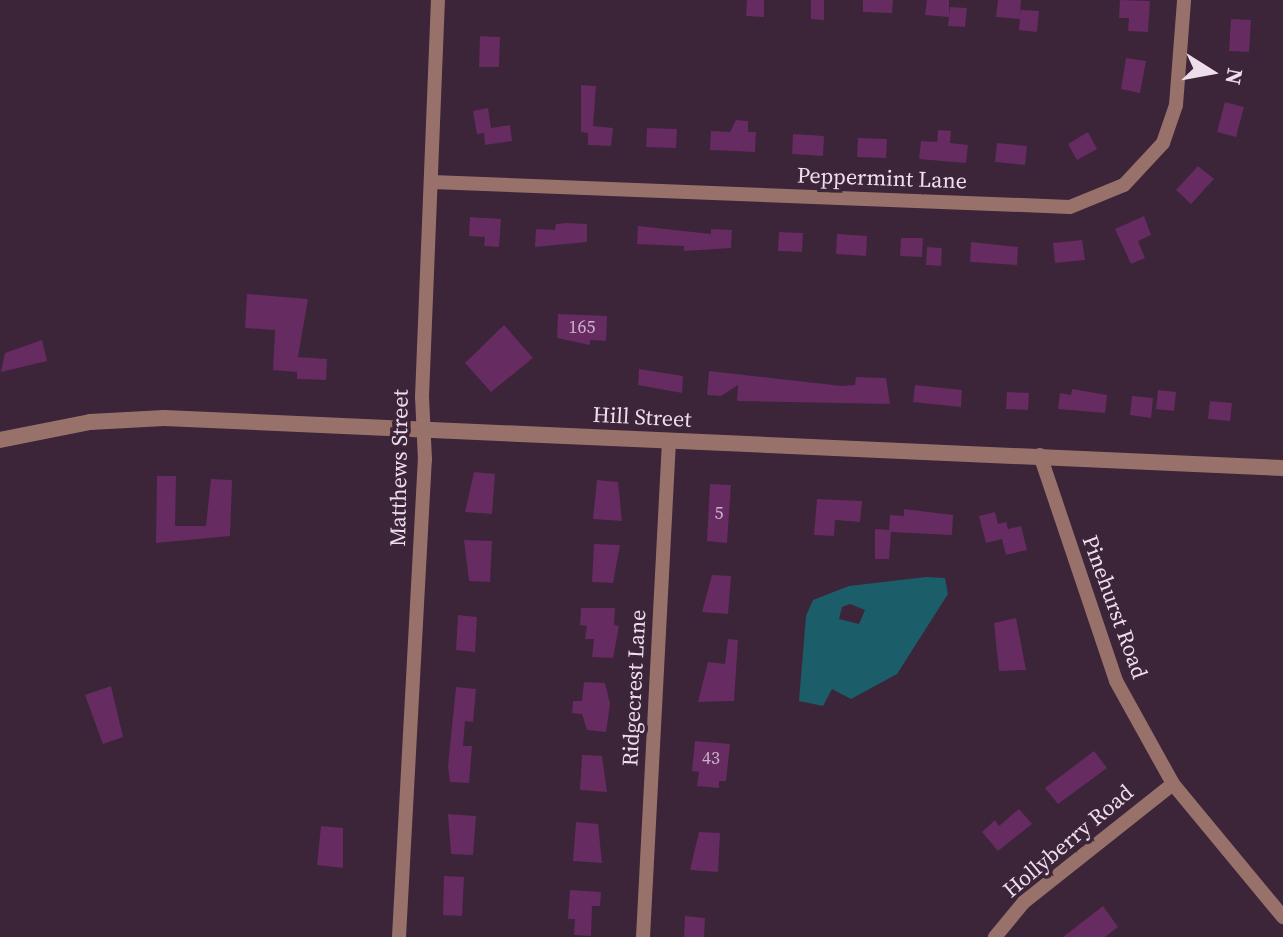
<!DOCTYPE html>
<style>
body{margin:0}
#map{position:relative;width:1283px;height:937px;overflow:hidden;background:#3c2439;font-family:"Source Serif 4",serif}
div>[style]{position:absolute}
.water>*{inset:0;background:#1b5e69}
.building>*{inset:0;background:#662b61}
.minor>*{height:14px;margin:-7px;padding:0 7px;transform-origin:7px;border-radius:7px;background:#98726a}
.tertiary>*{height:16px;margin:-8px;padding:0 8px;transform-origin:8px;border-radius:8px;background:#98726a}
span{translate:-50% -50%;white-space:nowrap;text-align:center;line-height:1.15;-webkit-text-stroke:7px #3c2439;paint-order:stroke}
.number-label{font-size:18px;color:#ccb1c9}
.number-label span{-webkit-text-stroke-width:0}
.street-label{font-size:22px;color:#eedeec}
.north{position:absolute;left:1171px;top:32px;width:80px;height:80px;-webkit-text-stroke:6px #3c2439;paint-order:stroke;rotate:101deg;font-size:22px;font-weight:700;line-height:32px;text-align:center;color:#eedeec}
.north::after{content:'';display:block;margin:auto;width:28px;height:36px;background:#eedeec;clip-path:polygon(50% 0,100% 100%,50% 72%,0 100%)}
</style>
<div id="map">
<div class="water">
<div style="clip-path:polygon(evenodd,926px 577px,945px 578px,948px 594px,897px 674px,851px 699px,832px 689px,823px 706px,799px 701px,806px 616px,813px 600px,849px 586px,926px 577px,850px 604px,865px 610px,859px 624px,839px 619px,842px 607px,850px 604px)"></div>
</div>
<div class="building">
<div style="clip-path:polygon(747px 0,764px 0,764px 17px,746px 16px)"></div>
<div style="clip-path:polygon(811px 0,824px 0,824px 20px,811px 19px)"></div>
<div style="clip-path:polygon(863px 0,893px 0,892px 13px,863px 12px)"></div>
<div style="clip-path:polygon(927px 0,949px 0,949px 17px,925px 15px)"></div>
<div style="clip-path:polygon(998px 0,1021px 0,1020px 16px,1021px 10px,1039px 11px,1037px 32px,1019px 30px,1020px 19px,996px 17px)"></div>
<div style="clip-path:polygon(1120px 0,1150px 1px,1148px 32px,1128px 31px,1129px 18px,1119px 18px)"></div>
<div style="clip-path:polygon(950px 7px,967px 8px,965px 27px,948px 26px)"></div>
<div style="clip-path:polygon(1231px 19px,1251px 20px,1249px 52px,1229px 51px)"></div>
<div style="clip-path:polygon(480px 36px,500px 37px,499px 67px,479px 67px)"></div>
<div style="clip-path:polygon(1126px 58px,1146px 61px,1140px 93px,1121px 89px)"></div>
<div style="clip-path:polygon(581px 85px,596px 86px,593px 126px,613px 128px,611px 146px,588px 145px,588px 133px,581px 132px)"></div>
<div style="clip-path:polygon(1225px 102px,1244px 107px,1236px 137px,1217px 132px)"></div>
<div style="clip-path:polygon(488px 108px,491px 128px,510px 125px,512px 141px,485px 145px,484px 133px,477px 134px,473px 111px)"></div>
<div style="clip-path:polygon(736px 120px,748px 121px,748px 132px,756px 132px,755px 152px,710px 150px,711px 131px,730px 132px)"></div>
<div style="clip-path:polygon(647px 128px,677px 129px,676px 148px,646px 147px)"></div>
<div style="clip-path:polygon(938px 130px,951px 131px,950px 143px,968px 145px,966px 163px,919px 159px,921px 141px,937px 142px)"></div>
<div style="clip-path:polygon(1088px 132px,1097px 149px,1077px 160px,1068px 144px)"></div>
<div style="clip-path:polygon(793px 134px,824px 136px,823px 156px,792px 154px)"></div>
<div style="clip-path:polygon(858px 138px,887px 139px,886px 158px,857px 157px)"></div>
<div style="clip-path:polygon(997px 143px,1027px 146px,1025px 165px,995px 162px)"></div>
<div style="clip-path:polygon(1198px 166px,1214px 179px,1191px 204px,1176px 190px)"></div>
<div style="clip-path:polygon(1144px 216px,1151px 235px,1138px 241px,1145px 258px,1131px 264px,1115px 229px)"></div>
<div style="clip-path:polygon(470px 217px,501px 219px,499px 247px,484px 246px,485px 237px,469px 236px)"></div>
<div style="clip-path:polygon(567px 223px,587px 224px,587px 242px,535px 247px,536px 229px,555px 230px,556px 224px)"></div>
<div style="clip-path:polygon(638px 226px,711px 234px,711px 229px,732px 230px,731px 248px,684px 251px,684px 246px,637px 244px)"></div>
<div style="clip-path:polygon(779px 232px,803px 233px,802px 252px,778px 251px)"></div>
<div style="clip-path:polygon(837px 234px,867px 236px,866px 256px,836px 254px)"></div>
<div style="clip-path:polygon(901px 238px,923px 238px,922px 257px,900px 256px)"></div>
<div style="clip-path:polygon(1082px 240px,1085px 260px,1055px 263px,1053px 243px)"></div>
<div style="clip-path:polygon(971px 242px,1018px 247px,1017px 265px,970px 262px)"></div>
<div style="clip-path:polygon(927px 247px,942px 248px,941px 266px,926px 265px)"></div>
<div style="clip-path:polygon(247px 294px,308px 299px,298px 357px,327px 359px,326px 380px,297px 379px,297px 372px,273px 370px,275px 330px,245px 328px)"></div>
<div style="clip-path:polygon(558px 314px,607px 316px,606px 341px,590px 340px,590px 345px,557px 338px)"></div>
<div style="clip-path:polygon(504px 325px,533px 358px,491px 392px,465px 363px)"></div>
<div style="clip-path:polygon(42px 340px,47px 361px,1px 372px,5px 353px)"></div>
<div style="clip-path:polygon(639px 369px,683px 376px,682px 393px,638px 385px)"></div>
<div style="clip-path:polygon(709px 371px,842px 386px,855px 385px,856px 377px,886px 378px,890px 404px,737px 401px,738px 385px,721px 396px,707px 395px)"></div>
<div style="clip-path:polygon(915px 385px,962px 390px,961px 407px,913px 402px)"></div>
<div style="clip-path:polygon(1072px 389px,1107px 395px,1105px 413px,1058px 409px,1060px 393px,1071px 395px)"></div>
<div style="clip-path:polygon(1158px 390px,1176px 392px,1174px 411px,1156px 409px)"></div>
<div style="clip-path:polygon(1007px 392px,1029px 393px,1028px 410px,1006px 409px)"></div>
<div style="clip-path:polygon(1132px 396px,1153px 398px,1151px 418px,1130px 415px)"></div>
<div style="clip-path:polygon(1210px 401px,1232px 403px,1230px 421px,1208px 419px)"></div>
<div style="clip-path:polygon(474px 472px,495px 474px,492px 514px,465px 512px)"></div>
<div style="clip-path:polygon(157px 476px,176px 476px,175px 526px,206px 526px,211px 479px,232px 480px,230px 536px,156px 543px)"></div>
<div style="clip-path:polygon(597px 480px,618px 482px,622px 521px,593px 519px)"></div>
<div style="clip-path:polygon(710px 484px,731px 485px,727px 543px,707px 541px)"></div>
<div style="clip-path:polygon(817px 499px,862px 501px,860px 522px,835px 520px,834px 536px,814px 535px)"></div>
<div style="clip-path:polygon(904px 509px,953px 515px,952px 535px,891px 532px,889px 559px,875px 559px,875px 529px,889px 530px,890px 515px,904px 516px)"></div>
<div style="clip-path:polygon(995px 512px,998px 524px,1006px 522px,1008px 529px,1021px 526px,1027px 550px,1006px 555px,1002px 539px,986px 543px,979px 516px)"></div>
<div style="clip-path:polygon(464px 540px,492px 541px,490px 582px,469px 581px)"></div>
<div style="clip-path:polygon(594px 544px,620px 545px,613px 583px,592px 582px)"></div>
<div style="clip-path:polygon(712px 575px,731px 576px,728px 614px,702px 612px)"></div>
<div style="clip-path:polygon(581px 608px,615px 608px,614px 625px,619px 626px,613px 658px,592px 657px,594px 639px,585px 639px,587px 626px,580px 625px)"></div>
<div style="clip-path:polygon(458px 615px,477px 617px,475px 652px,456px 650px)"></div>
<div style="clip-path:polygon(1016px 618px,1026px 670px,999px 671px,994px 623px)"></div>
<div style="clip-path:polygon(728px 639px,738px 640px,734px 701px,698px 702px,708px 662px,725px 664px)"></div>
<div style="clip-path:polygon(584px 682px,605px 683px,610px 704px,606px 732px,587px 730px,582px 714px,572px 713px,573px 701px,582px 701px)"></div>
<div style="clip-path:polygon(111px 686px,123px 737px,103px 744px,85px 695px)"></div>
<div style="clip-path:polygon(456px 687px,476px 689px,473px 722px,465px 721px,463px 746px,472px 746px,469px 783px,450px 782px,448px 766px)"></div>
<div style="clip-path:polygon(695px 741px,730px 744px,726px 781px,719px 781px,719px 788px,697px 786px,699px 772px,692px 771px)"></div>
<div style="clip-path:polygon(1094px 751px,1107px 768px,1058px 804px,1045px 788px)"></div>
<div style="clip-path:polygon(582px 755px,602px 756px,607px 792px,580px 790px)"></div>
<div style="clip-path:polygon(1019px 809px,1032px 824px,998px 851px,982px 832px,995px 820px,999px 826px)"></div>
<div style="clip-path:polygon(448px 814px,476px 816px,473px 855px,451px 854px)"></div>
<div style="clip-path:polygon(576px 822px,598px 824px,602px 863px,573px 861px)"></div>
<div style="clip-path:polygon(321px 826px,343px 828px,343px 868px,317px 865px)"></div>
<div style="clip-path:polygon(699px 832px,720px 833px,718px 872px,690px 870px)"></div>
<div style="clip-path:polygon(444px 876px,464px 877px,462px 916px,443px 915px)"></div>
<div style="clip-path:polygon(570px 890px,601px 892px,600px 906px,592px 906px,591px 936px,574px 935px,575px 919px,568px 919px)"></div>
<div style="clip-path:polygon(1103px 906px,1118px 927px,1105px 937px,1063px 937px)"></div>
<div style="clip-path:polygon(685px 916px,705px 918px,704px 937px,684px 937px)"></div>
</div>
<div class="minor">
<div style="left:432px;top:182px;width:638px;rotate:2.24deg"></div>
<div style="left:1070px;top:207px;width:58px;rotate:-22.2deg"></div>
<div style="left:1124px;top:185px;width:57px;rotate:-47.1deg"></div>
<div style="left:1163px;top:143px;width:40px;rotate:-71.1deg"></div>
<div style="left:1176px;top:105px;width:105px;rotate:-85.6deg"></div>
<div style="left:1040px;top:455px;width:238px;rotate:71.4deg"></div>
<div style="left:1116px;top:681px;width:118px;rotate:61deg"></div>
<div style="left:1173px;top:784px;width:173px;rotate:50.4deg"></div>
<div style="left:399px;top:937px;width:478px;rotate:-86.9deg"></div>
<div style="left:425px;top:460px;width:63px;rotate:-92.7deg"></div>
<div style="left:422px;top:397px;width:397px;rotate:-87.7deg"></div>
<div style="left:643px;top:937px;width:497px;rotate:-87deg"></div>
<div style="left:995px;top:937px;width:45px;rotate:-50.4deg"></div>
<div style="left:1024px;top:902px;width:190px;rotate:-38.4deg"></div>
</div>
<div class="tertiary">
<div style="left:0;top:440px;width:92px;rotate:-11.3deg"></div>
<div style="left:90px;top:422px;width:74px;rotate:-3.1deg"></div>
<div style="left:164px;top:418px;width:1120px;rotate:2.56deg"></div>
</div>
<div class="number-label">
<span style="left:582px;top:327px">165</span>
<span style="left:719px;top:513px">5</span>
<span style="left:711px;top:758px">43</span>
</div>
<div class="street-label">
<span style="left:882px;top:178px;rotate:2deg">Peppermint Lane</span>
<span style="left:642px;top:417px;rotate:3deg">Hill Street</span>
<span style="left:399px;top:468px;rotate:-89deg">Matthews Street</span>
<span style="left:1115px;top:607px;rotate:70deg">Pinehurst Road</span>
<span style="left:634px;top:688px;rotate:-87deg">Ridgecrest Lane</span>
<span style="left:1068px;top:841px;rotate:-40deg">Hollyberry Road</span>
</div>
<div class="north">N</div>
</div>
